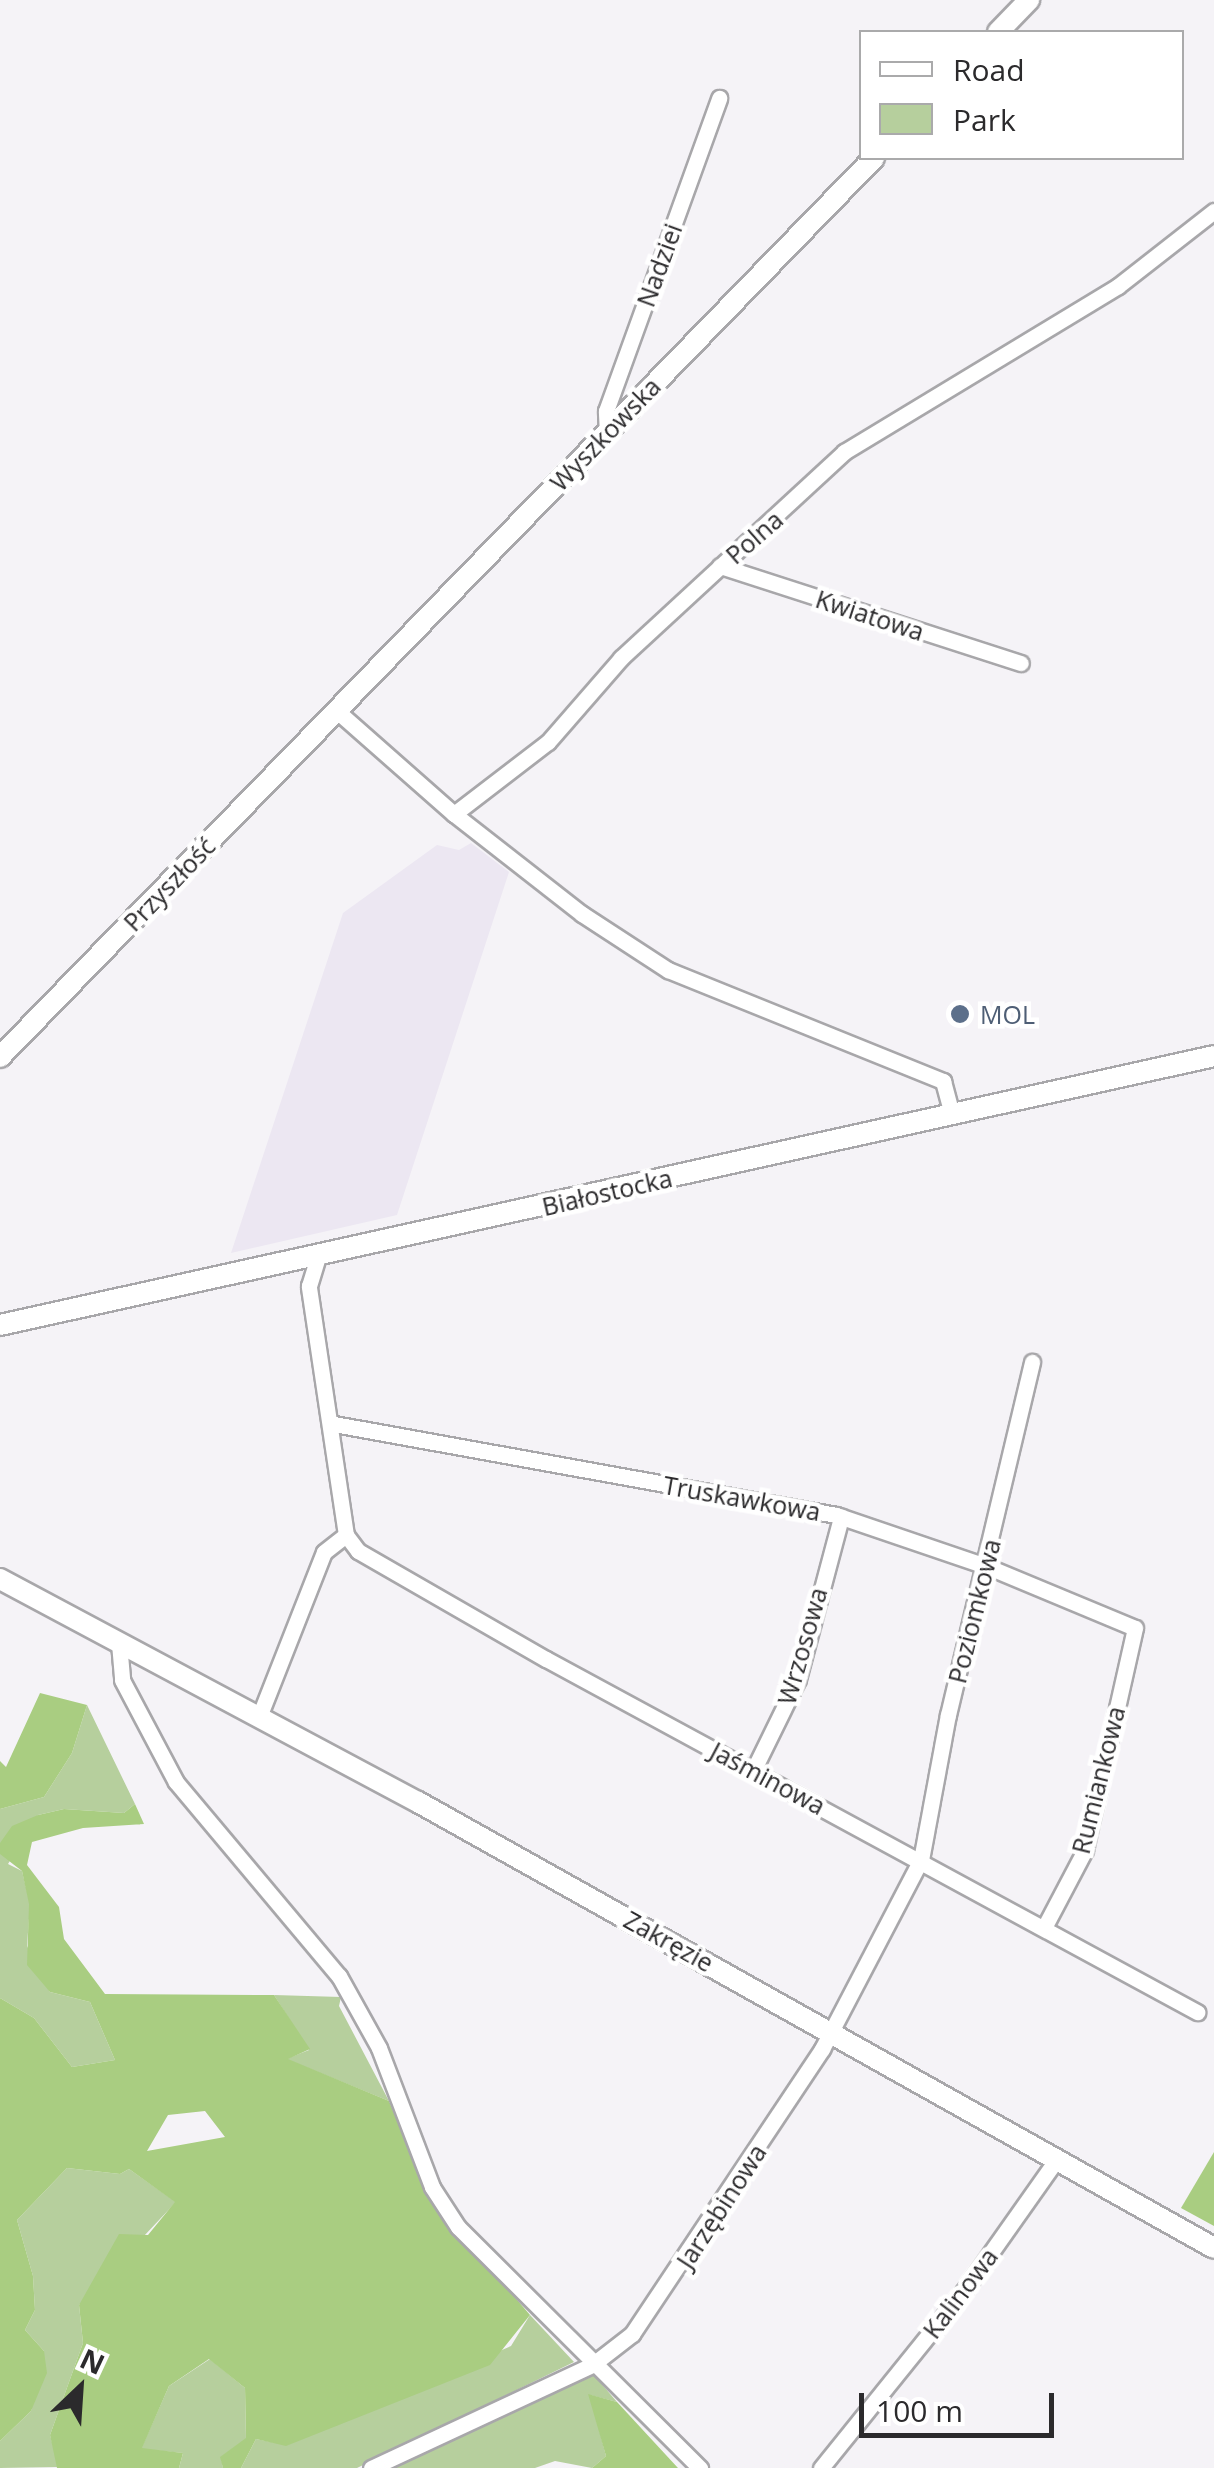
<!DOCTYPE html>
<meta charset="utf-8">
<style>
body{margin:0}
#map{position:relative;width:1214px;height:2468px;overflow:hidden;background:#f5f3f7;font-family:"Open Sans",sans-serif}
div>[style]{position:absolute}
.built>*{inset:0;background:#ece7f2}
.green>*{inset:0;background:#b6cf9d}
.forest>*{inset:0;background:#a9cd81}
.roads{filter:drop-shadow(2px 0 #a8a7aa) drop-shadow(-2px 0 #a8a7aa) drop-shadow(0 2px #a8a7aa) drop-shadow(0 -2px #a8a7aa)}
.street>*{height:15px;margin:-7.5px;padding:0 7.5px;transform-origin:7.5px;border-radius:7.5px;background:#fff}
.secondary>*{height:20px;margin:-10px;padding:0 10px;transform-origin:10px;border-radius:10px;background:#fff}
.dots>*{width:28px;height:28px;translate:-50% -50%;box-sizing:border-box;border:5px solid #fff;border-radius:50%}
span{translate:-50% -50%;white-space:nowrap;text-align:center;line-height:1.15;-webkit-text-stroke:9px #fff;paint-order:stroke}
.street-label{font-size:25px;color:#2b2a2c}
.service-label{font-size:25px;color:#4e5e75}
.left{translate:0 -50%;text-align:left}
.legend{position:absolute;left:859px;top:30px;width:325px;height:130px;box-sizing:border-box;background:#fff;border:2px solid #aaaaab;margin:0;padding:12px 18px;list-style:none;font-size:30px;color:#2b2a2c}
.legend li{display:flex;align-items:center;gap:20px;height:50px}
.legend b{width:50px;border:2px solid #aaaaab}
.north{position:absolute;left:30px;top:2338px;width:100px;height:100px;-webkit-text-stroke:8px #fff;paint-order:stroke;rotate:25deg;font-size:28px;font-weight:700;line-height:40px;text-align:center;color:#2b2a2c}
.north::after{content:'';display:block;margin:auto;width:35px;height:45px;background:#2b2a2c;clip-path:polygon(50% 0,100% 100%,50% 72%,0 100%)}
.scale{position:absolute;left:859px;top:2393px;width:195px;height:45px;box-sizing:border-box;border:5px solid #2b2a2c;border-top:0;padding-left:12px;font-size:30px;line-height:35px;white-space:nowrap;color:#2b2a2c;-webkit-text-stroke:8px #fff;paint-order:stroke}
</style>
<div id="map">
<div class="built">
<div style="clip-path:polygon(471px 843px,509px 872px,397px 1215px,231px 1253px,343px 913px,437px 845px,459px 850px)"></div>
</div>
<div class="green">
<div style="clip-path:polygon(87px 1705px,135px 1804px,124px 1813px,64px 1809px,38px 1815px,8px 1864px,22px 1871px,30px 1904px,27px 1946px,50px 1992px,90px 2002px,115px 2060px,72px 2067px,34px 2018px,0 1998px,0 1809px,44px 1797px,72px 1753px)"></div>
<div style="clip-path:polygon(274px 1995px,341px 1997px,339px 2006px,389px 2101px,286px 2059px,309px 2050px)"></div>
<div style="clip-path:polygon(67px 2168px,120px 2174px,129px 2169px,176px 2202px,79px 2305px,83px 2343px,50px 2435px,59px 2467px,0 2468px,0 2441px,31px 2411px,44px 2351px,25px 2330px,35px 2310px,33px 2276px,17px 2220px)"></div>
<div style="clip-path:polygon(530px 2315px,574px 2362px,357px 2468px,241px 2468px,256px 2439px,287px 2445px,511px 2346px)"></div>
<div style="clip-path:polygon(210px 2359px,245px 2388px,246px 2439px,221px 2457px,223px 2468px,179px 2468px,183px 2453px,141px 2449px,169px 2386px)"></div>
<div style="clip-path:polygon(588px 2368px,617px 2402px,590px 2395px,606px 2456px,592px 2468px,555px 2461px,535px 2468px,385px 2468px)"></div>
</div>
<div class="forest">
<div style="clip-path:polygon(40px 1693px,87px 1705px,72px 1753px,44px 1797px,0 1809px,0 1761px,6px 1767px)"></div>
<div style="clip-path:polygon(evenodd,135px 1804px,144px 1824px,83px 1828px,32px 1842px,27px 1865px,59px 1907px,64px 1939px,105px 1994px,274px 1995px,310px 2049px,288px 2059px,389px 2101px,428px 2196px,530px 2315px,490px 2365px,286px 2446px,256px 2439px,241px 2468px,223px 2468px,220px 2457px,246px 2438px,245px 2388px,209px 2359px,169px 2386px,142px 2448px,183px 2453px,179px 2468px,57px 2468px,50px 2435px,83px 2343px,79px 2305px,119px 2234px,148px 2235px,175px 2202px,129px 2169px,120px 2174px,67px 2168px,17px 2220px,33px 2276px,35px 2310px,25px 2330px,44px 2351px,47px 2373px,31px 2411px,0 2441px,0 1998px,34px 2018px,72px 2067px,115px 2060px,90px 2002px,50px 1992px,27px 1965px,29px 1904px,22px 1871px,0 1854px,0 1843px,12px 1826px,38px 1815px,64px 1809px,124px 1813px,135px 1804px,205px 2111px,225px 2137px,147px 2151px,168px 2115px,205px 2111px)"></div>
<div style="clip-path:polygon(1214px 2152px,1214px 2226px,1181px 2208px)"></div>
<div style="clip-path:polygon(588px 2394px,617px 2402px,678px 2468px,592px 2468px,606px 2456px)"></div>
</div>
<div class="roads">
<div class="street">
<div style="left:607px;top:433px;width:22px;rotate:-93deg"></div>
<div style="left:606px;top:411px;width:333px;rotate:-70.1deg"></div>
<div style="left:720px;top:566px;width:316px;rotate:17.9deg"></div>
<div style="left:337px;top:711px;width:156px;rotate:41.4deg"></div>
<div style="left:454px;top:814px;width:118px;rotate:-37.5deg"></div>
<div style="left:548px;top:742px;width:111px;rotate:-49deg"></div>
<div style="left:621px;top:658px;width:304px;rotate:-42.7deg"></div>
<div style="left:844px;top:452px;width:320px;rotate:-31.2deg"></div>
<div style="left:1118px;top:286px;width:122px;rotate:-38deg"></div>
<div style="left:454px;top:814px;width:162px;rotate:38deg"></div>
<div style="left:582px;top:914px;width:103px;rotate:33.1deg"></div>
<div style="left:668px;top:970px;width:297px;rotate:22deg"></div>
<div style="left:943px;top:1081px;width:34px;rotate:75deg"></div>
<div style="left:334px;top:1424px;width:510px;rotate:10.27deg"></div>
<div style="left:836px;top:1515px;width:158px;rotate:18.8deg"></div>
<div style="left:986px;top:1566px;width:161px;rotate:22.6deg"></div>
<div style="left:1135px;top:1628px;width:228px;rotate:102.7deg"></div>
<div style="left:1085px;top:1850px;width:86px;rotate:117.8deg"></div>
<div style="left:346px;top:1535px;width:20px;rotate:53deg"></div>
<div style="left:358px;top:1551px;width:217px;rotate:29.9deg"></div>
<div style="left:546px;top:1659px;width:741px;rotate:28.47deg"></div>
<div style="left:119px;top:1643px;width:37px;rotate:85deg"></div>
<div style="left:122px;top:1680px;width:115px;rotate:62.1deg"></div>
<div style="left:176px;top:1782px;width:253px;rotate:50deg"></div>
<div style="left:339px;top:1976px;width:82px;rotate:60.9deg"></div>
<div style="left:379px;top:2048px;width:149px;rotate:69.1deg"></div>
<div style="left:432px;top:2187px;width:48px;rotate:57deg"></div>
<div style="left:458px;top:2227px;width:342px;rotate:44.9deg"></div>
<div style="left:259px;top:1717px;width:177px;rotate:-68.5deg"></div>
<div style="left:324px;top:1552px;width:28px;rotate:-38deg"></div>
<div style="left:346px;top:1535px;width:252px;rotate:-98.5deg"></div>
<div style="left:309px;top:1286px;width:31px;rotate:-73deg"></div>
<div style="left:753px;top:1771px;width:102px;rotate:-63.9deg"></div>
<div style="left:798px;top:1679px;width:168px;rotate:-75.1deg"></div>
<div style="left:371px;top:2468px;width:244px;rotate:-25deg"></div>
<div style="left:592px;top:2365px;width:51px;rotate:-37.8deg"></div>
<div style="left:632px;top:2334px;width:343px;rotate:-56.3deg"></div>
<div style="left:822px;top:2049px;width:213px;rotate:-62.4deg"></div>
<div style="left:921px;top:1860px;width:147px;rotate:-79.5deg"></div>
<div style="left:948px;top:1715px;width:363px;rotate:-76.6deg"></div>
<div style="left:821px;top:2468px;width:226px;rotate:-51.1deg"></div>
<div style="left:963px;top:2292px;width:161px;rotate:-54.8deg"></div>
</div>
<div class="secondary">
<div style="left:998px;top:32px;width:45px;rotate:-45.9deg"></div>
<div style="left:0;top:1057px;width:1254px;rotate:-45.81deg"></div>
<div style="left:0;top:1325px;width:1243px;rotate:-12.49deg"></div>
<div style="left:0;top:1579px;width:474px;rotate:28.1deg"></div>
<div style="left:418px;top:1802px;width:912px;rotate:29.26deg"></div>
</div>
</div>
<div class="dots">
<div style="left:960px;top:1014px;background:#5c6f8a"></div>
</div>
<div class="street-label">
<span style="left:659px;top:265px;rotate:-70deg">Nadziei</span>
<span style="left:605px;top:434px;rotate:-46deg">Wyszkowska</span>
<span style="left:754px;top:537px;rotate:-41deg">Polna</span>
<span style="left:870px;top:615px;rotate:18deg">Kwiatowa</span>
<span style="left:169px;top:884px;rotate:-46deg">Przyszłość</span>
<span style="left:607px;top:1192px;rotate:-13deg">Białostocka</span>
<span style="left:742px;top:1498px;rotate:10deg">Truskawkowa</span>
<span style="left:974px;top:1611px;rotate:-76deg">Poziomkowa</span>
<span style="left:802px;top:1646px;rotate:-74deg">Wrzosowa</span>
<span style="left:768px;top:1778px;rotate:28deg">Jaśminowa</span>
<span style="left:1098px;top:1780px;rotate:-76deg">Rumiankowa</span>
<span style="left:669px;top:1941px;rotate:29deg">Zakręzie</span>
<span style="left:721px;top:2206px;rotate:-57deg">Jarzębinowa</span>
<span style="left:960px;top:2293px;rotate:-53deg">Kalinowa</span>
</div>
<div class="service-label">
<span class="left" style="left:980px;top:1014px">MOL</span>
</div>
<ul class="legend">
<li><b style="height:12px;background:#fff"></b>Road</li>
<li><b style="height:28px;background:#b6cf9d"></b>Park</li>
</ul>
<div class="north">N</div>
<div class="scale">100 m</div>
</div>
